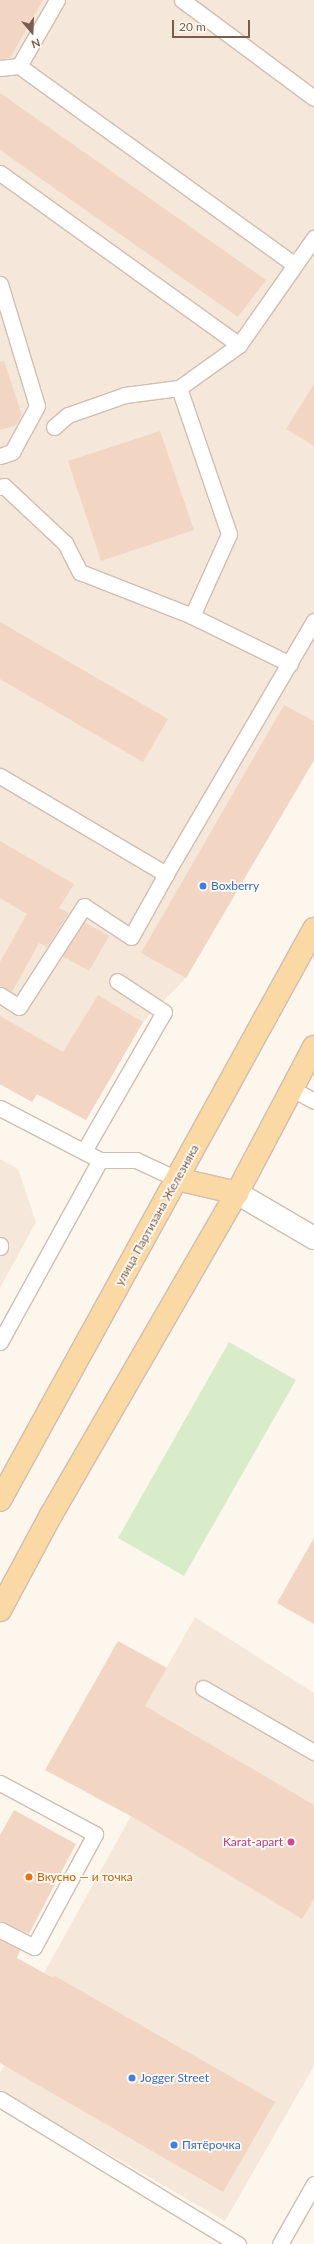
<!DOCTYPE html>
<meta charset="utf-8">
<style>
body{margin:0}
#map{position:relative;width:314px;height:2244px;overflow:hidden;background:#fdf6ec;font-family:Lato,sans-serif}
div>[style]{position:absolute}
.residential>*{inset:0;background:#f5e8da}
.green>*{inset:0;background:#d8ecc9}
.building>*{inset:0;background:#f3d5c3}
.roads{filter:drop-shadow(1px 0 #d1beb0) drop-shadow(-1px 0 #d1beb0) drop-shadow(0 1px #d1beb0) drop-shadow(0 -1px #d1beb0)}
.lane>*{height:15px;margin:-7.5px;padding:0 7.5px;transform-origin:7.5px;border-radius:7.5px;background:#fff}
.secondary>*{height:22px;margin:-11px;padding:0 11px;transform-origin:11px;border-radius:11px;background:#fff}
.primary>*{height:22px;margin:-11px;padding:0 11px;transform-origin:11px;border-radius:11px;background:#fbd9a5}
.dots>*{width:11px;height:11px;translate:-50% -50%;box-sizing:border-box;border:2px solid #fffaf3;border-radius:50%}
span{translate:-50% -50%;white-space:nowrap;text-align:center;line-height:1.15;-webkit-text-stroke:3.5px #fffaf3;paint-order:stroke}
.shop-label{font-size:12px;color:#366cbe}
.left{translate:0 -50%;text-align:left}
.street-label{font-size:12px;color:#7a5c4d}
.hotel-label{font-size:12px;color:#b23c85}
.right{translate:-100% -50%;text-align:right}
.food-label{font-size:12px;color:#c56008}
.north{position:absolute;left:12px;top:12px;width:40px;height:40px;-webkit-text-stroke:3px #fffaf3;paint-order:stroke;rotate:161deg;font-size:11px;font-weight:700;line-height:16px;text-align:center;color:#7a5c4d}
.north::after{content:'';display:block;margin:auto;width:14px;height:18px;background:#7a5c4d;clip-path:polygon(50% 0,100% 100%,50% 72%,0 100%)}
.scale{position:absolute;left:172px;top:20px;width:78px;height:18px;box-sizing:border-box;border:2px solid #7a5c4d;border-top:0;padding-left:5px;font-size:12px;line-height:14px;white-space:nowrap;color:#7a5c4d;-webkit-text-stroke:3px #fffaf3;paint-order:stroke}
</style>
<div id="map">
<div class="residential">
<div style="clip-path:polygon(0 0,314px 0,314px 760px,186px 978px,143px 1022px,86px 1120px,37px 1094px,32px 1102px,0 1084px)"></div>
<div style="clip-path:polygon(0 1159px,18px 1169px,36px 1222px,0 1288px)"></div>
<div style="clip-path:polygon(195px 1617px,314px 1693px,314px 2066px,225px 2221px,0 2091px,0 2073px,33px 2014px,24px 2009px,131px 1816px,94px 1797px)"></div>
</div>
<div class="green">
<div style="clip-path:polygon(229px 1342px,296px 1380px,184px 1576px,118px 1538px)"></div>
</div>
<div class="building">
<div style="clip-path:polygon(0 0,43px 0,10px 58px,0 59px)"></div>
<div style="clip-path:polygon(0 93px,266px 280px,238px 317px,0 150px)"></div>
<div style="clip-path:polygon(4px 361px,22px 415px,16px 425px,0 430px,0 362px)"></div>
<div style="clip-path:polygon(314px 384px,314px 446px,286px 429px)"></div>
<div style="clip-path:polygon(160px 431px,194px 530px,101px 561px,68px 461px)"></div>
<div style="clip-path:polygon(0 622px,168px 719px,143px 762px,0 679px)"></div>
<div style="clip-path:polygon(284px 705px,314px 721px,314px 760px,186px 978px,141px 953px)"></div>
<div style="clip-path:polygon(0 841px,74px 884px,59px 908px,69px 913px,47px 947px,39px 943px,12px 992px,0 986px,0 962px,27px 914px,0 898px)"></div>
<div style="clip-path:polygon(84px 922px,109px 936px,89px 971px,62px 956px)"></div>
<div style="clip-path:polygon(98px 995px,143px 1022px,86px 1120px,37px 1094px,32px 1102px,0 1084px,0 1016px,63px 1052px)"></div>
<div style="clip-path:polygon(314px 1538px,314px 1624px,277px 1603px)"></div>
<div style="clip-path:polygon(118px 1641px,167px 1668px,145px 1706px,314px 1805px,314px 1899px,302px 1919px,131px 1816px,45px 1770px)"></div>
<div style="clip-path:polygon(14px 1810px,76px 1844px,29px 1934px,0 1921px,0 1835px)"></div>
<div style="clip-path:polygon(0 1940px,20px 1950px,17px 1958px,53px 1978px,55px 1976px,275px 2102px,223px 2192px,0 2063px)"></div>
</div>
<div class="roads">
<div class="lane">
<div style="left:182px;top:0;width:164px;rotate:36.6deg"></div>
<div style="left:19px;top:66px;width:76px;rotate:-60.1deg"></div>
<div style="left:0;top:68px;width:19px;rotate:-6deg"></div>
<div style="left:19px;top:66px;width:340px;rotate:35.8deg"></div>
<div style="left:0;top:173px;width:294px;rotate:35.7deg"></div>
<div style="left:0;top:284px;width:127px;rotate:73.1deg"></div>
<div style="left:37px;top:406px;width:52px;rotate:118.5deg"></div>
<div style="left:12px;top:452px;width:13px;rotate:162deg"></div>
<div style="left:54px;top:427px;width:18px;rotate:-41deg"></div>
<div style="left:68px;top:415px;width:60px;rotate:-19.3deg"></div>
<div style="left:125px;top:395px;width:54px;rotate:-7.4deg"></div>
<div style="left:179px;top:388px;width:74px;rotate:-35.6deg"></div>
<div style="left:239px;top:345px;width:131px;rotate:-55deg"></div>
<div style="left:0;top:487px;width:4px;rotate:-14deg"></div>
<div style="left:4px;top:486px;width:83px;rotate:43.1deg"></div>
<div style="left:65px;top:543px;width:33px;rotate:63deg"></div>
<div style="left:80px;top:572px;width:120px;rotate:21.4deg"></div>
<div style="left:192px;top:616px;width:90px;rotate:-65.7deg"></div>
<div style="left:229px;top:534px;width:154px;rotate:-108.9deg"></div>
<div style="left:192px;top:616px;width:109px;rotate:26.1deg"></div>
<div style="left:0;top:776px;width:193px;rotate:30.6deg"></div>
<div style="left:166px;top:874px;width:293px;rotate:-59.7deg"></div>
<div style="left:0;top:995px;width:22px;rotate:32deg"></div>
<div style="left:19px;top:1007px;width:120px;rotate:-57.2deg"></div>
<div style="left:84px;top:906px;width:56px;rotate:33.4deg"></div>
<div style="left:131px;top:937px;width:72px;rotate:-60.9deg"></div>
<div style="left:290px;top:1088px;width:27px;rotate:28deg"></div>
<div style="left:0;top:1108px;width:113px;rotate:27.5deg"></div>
<div style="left:100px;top:1160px;width:36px"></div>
<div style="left:136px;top:1160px;width:45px;rotate:24.9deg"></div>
<div style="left:84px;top:1151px;width:160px;rotate:-60.1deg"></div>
<div style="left:164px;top:1012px;width:56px;rotate:-146.6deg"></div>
<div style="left:0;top:1245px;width:2px;rotate:90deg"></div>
<div style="left:0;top:1342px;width:208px;rotate:-61.2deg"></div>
<div style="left:203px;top:1688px;width:128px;rotate:30deg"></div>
<div style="left:0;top:1783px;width:108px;rotate:28.2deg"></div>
<div style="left:95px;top:1834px;width:128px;rotate:118.4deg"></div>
<div style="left:34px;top:1947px;width:38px;rotate:-153deg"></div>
<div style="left:0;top:2099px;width:279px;rotate:31.4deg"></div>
<div style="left:280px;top:2244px;width:69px;rotate:-60.5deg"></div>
</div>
<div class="secondary">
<div style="left:237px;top:1193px;width:89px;rotate:30.3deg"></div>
</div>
<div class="primary">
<div style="left:177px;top:1179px;width:62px;rotate:13.1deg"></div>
<div style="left:0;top:1500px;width:652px;rotate:-61.19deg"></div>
<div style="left:0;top:1610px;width:108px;rotate:-61.8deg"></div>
<div style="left:51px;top:1515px;width:372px;rotate:-60deg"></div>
<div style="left:237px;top:1193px;width:165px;rotate:-62.2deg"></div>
</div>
</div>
<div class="dots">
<div style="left:203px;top:886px;background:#3f7fe0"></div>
<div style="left:291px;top:1842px;background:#d1479c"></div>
<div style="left:29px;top:1877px;background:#e8710a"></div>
<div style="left:132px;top:2078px;background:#3f7fe0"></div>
<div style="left:174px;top:2145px;background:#3f7fe0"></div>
</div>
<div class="shop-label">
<span class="left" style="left:211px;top:886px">Boxberry</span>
<span class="left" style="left:140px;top:2078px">Jogger Street</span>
<span class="left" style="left:182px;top:2145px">Пятёрочка</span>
</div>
<div class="street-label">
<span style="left:157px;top:1215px;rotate:-61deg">улица Партизана Железняка</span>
</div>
<div class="hotel-label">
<span class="right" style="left:283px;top:1842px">Karat-apart</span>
</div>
<div class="food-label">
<span class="left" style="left:37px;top:1877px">Вкусно — и точка</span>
</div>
<div class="north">N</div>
<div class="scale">20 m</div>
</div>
